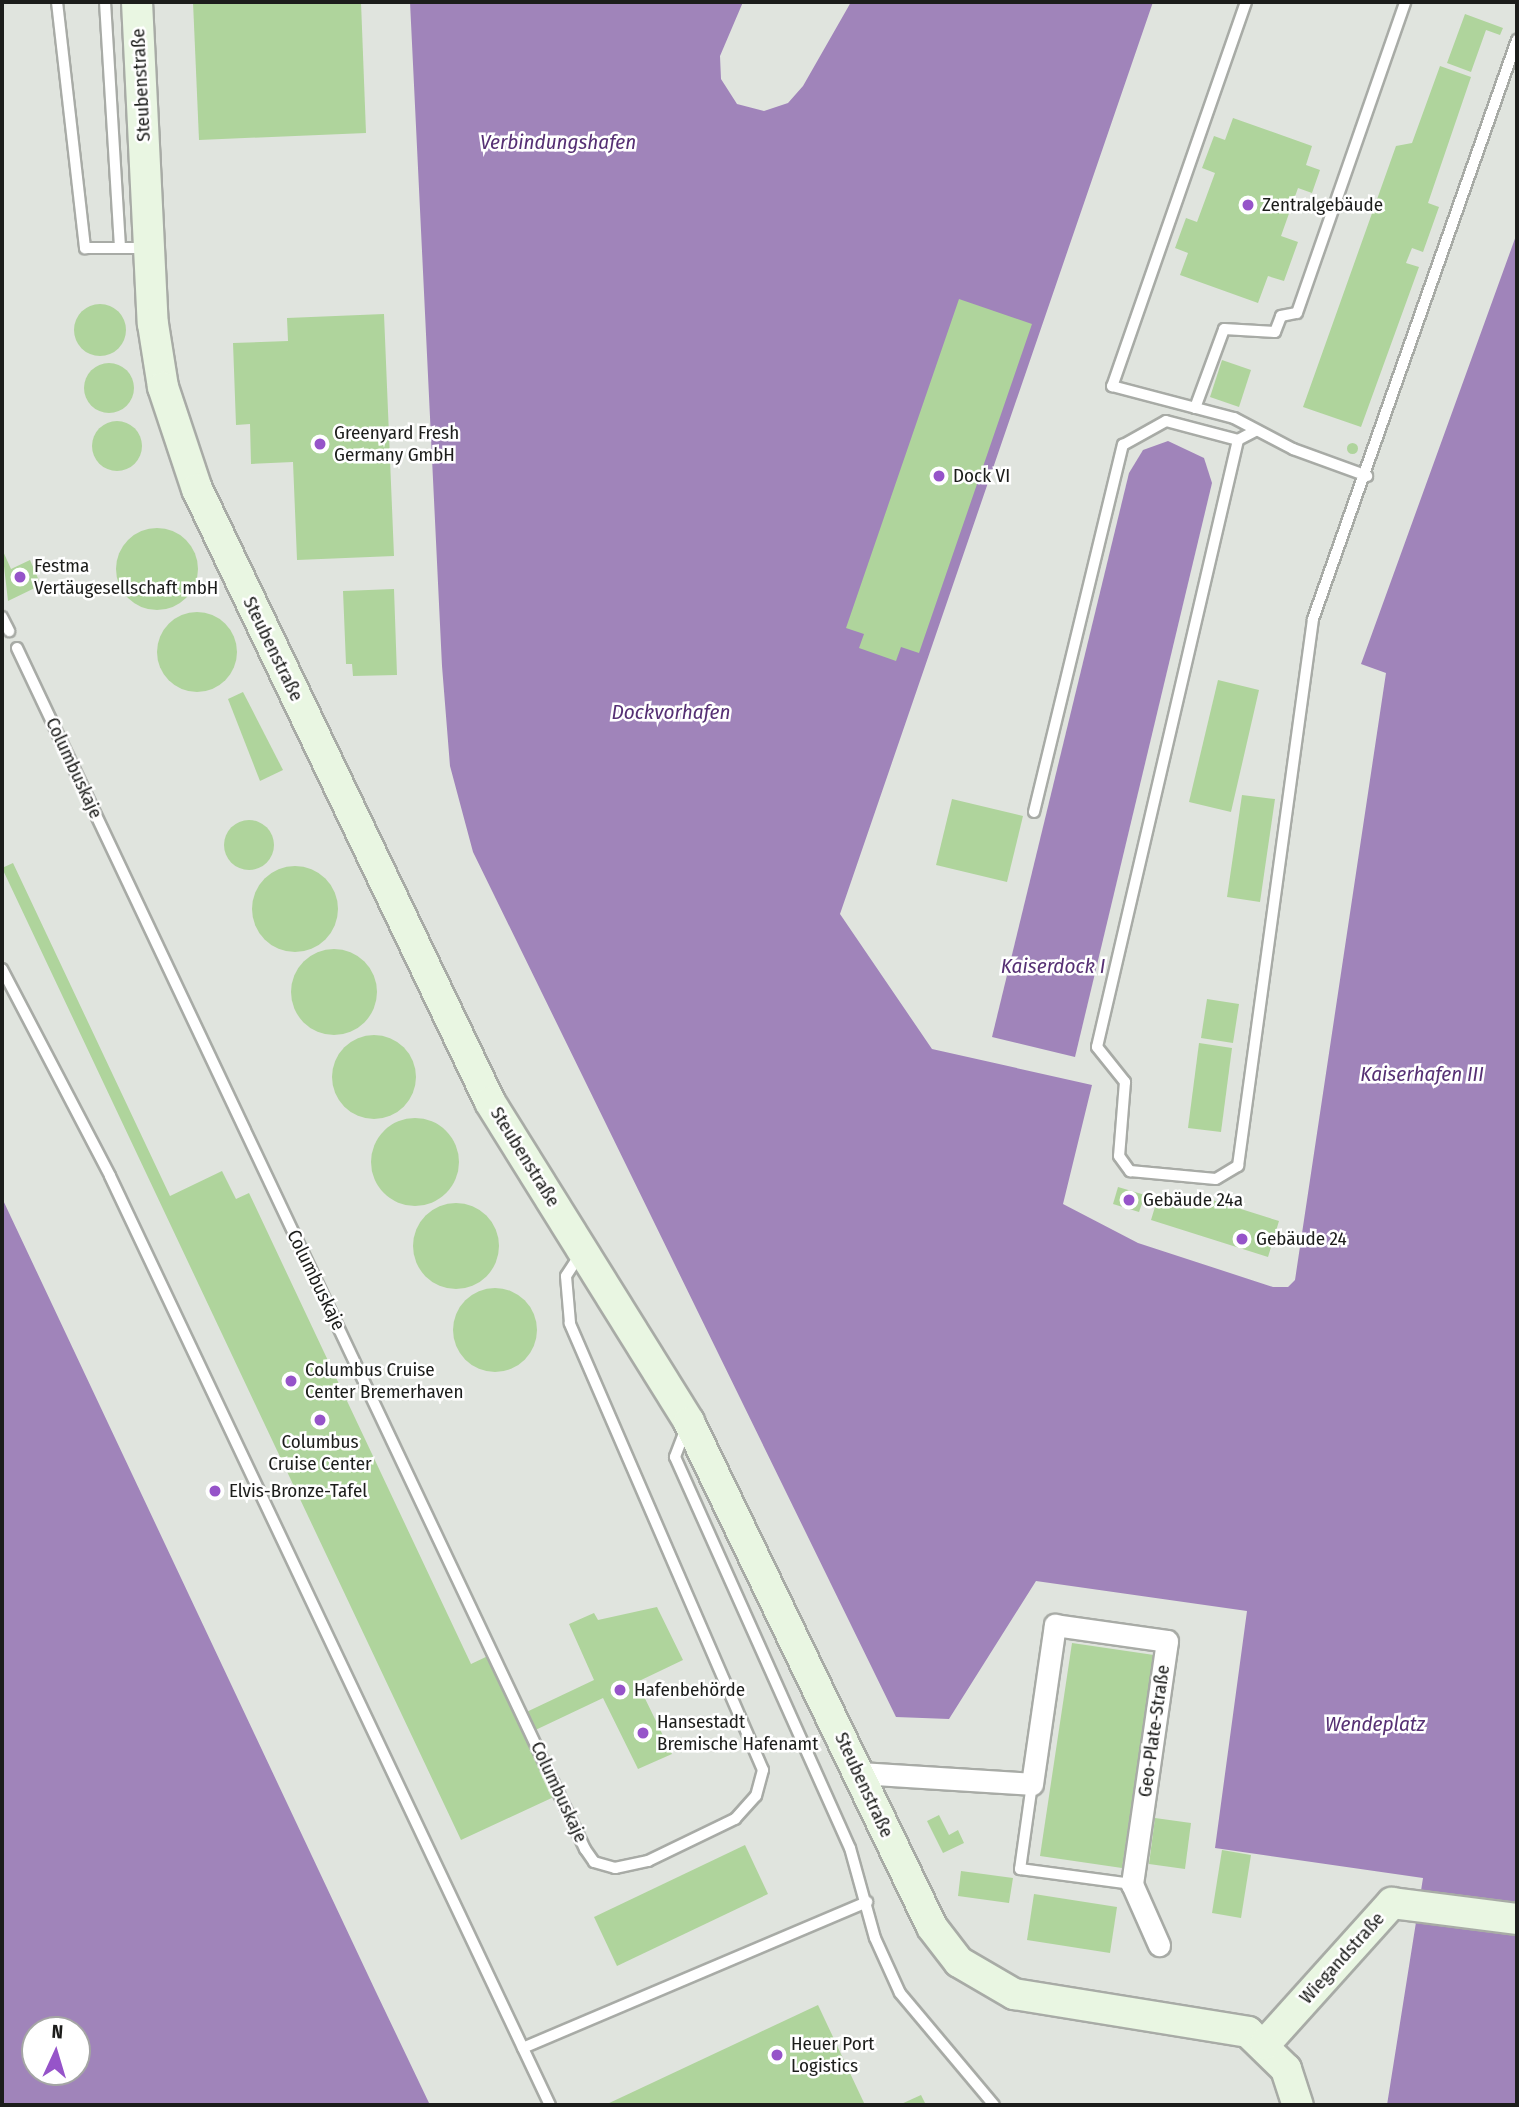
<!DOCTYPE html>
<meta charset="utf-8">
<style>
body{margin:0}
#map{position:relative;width:1519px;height:2107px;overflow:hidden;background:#e0e4de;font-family:"Fira Sans Condensed",sans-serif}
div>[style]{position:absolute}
.water>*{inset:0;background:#a084ba}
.building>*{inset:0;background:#afd49c}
.round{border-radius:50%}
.roads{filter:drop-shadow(2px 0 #a8aba6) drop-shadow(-2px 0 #a8aba6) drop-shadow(0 2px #a8aba6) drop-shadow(0 -2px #a8aba6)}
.lane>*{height:10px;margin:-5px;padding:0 5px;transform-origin:5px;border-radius:5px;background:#fff}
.street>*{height:21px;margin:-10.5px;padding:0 10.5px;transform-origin:10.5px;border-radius:10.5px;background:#fff}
.secondary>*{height:30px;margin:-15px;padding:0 15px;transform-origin:15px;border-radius:15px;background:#e9f6e2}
.dots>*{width:19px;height:19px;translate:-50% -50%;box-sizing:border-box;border:4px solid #fff;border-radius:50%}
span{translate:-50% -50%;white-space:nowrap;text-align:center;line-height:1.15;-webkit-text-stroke:5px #fff;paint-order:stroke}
.street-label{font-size:19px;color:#1c1d1b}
.poi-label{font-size:19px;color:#1c1d1b}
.left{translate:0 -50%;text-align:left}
.water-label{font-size:21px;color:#563074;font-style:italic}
.frame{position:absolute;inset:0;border:4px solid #1c1d1b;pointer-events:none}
.north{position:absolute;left:21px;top:2016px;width:70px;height:70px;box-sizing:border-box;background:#fff;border:2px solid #a4a5a4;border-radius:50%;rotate:4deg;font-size:19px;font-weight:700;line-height:28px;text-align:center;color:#1c1d1b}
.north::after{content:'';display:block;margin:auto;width:24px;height:32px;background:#9654c9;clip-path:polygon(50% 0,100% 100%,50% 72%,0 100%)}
</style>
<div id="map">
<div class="water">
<div style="clip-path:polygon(410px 2px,743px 2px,720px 56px,721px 79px,737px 104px,764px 111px,788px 103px,803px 86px,851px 2px,1153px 2px,840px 914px,932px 1049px,1092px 1085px,1063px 1204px,1138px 1243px,1273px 1287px,1288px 1287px,1295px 1280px,1386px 673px,1361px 664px,1517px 233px,1517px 2105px,1387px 2105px,1423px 1878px,1215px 1848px,1247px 1611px,1036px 1581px,949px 1719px,896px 1717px,473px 852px,450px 766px,442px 666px)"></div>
<div style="clip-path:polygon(1168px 441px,1204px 458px,1212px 483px,1075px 1057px,992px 1037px,1129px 473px,1143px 450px)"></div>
<div style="clip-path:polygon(evenodd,2px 1198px,376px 1992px,430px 2105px,2px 2105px,2px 1198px,77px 2030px,77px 2072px,35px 2072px,35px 2030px,77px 2030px)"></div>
</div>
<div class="building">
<div style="clip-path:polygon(193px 2px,361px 2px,366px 133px,199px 140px)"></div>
<div style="clip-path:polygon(1465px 14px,1503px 28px,1500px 35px,1486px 30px,1471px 72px,1447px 63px)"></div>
<div style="clip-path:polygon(1440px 66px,1471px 77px,1428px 203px,1439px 207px,1423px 252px,1412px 248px,1406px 263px,1419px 267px,1361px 427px,1303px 407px,1396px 146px,1412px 143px)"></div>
<div style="clip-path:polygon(1233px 118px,1312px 146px,1306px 165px,1320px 170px,1312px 193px,1298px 188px,1281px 236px,1298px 242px,1284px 281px,1268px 276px,1258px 303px,1180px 275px,1188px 253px,1175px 248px,1186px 218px,1197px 222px,1215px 173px,1202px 168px,1214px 136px,1225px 140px)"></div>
<div style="clip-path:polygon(959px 299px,1032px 324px,919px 653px,901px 647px,896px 661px,859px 648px,864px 634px,846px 628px)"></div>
<div class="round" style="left:74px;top:304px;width:52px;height:52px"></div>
<div style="clip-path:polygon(384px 314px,394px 556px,297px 560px,293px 462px,251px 464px,250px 424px,236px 425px,233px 343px,288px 341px,287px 318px)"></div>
<div style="clip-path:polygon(1222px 360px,1251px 370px,1239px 407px,1210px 397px)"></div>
<div class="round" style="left:84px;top:363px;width:50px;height:50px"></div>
<div class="round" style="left:92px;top:421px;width:50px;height:50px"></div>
<div class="round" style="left:1346.5px;top:442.5px;width:11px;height:11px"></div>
<div class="round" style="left:116px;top:528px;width:82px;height:82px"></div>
<div style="clip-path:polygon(2px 549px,11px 569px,30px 560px,41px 585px,8px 601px)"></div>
<div style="clip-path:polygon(394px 589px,397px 675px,353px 676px,352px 664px,346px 664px,343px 591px)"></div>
<div class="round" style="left:157px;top:612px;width:80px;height:80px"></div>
<div style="clip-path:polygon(1218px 680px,1259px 690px,1231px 812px,1189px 802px)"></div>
<div style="clip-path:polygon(243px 692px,283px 770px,260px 781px,228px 699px)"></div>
<div style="clip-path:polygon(1242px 795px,1275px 799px,1260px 902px,1227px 897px)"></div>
<div style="clip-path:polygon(952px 799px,1023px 816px,1007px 882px,936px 865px)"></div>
<div class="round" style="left:224px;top:820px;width:50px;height:50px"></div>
<div style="clip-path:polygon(13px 863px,170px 1196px,222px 1171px,236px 1199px,249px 1193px,471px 1664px,490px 1655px,518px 1716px,594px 1680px,569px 1624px,594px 1613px,598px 1620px,657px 1607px,683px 1660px,637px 1682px,672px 1754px,638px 1769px,603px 1698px,527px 1734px,556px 1796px,461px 1840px,2px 868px)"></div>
<div class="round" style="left:252px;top:866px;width:86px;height:86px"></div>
<div class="round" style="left:291px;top:949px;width:86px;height:86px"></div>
<div style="clip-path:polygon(1207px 999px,1239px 1004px,1233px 1043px,1201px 1038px)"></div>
<div class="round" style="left:332px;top:1035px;width:84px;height:84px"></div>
<div style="clip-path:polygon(1199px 1043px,1232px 1048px,1221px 1132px,1188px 1128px)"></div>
<div class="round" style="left:371px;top:1118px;width:88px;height:88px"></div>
<div style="clip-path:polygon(1118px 1187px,1145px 1195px,1139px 1212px,1113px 1204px)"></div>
<div style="clip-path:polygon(1190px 1193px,1279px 1221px,1268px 1257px,1151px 1220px,1158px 1197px,1186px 1205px)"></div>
<div class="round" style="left:413px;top:1203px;width:86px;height:86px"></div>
<div class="round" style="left:453px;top:1288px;width:84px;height:84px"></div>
<div style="clip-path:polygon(1072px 1643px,1154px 1655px,1122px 1868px,1040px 1856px)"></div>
<div style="clip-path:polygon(939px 1815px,949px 1835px,958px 1830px,964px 1843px,943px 1853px,927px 1821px)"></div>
<div style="clip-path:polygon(1155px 1818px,1191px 1823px,1185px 1869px,1149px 1864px)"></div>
<div style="clip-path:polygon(745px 1845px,768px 1894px,617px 1966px,594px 1917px)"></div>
<div style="clip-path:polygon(1222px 1850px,1251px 1855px,1241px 1918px,1212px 1913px)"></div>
<div style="clip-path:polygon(961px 1871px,1013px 1878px,1009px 1903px,958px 1896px)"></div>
<div style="clip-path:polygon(1034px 1894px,1117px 1907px,1110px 1953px,1027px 1940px)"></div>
<div style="clip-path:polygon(818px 2005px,865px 2105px,605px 2105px)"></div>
<div style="clip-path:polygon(921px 2095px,926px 2105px,899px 2105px)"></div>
</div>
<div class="roads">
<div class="lane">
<div style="left:57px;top:2px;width:248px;rotate:83.5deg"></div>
<div style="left:85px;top:248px;width:61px"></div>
<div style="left:105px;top:2px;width:246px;rotate:86.5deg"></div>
<div style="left:1246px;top:2px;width:407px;rotate:109.2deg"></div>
<div style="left:1112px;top:386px;width:126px;rotate:14.7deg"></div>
<div style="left:1234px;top:418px;width:67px;rotate:27.7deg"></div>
<div style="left:1293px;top:449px;width:79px;rotate:20deg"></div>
<div style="left:1195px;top:408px;width:84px;rotate:-69.8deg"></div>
<div style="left:1224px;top:329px;width:51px;rotate:3.4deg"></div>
<div style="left:1275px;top:332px;width:17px;rotate:-69deg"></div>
<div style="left:1281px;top:316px;width:16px;rotate:-11deg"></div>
<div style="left:1297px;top:313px;width:329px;rotate:-70.8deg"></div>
<div style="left:1255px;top:431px;width:19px;rotate:152deg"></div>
<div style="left:1238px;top:440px;width:623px;rotate:103.08deg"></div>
<div style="left:1097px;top:1047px;width:45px;rotate:51.3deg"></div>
<div style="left:1125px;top:1082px;width:74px;rotate:94.6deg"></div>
<div style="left:1119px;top:1156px;width:19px;rotate:54deg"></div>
<div style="left:1130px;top:1171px;width:86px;rotate:5.3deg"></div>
<div style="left:1216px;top:1179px;width:26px;rotate:-31deg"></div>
<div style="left:1238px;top:1166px;width:552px;rotate:-82.19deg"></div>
<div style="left:1313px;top:619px;width:614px;rotate:-70.59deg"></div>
<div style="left:2px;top:617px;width:16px;rotate:63deg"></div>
<div style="left:17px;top:648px;width:1329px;rotate:64.69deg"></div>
<div style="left:585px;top:1849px;width:16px;rotate:55deg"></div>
<div style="left:594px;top:1862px;width:22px;rotate:16deg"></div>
<div style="left:615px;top:1868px;width:34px;rotate:-12deg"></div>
<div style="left:648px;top:1861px;width:97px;rotate:-25.8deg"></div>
<div style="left:735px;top:1819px;width:31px;rotate:-48deg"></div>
<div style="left:756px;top:1796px;width:27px;rotate:-75deg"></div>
<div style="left:763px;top:1770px;width:487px;rotate:-113.4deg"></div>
<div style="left:570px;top:1323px;width:47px;rotate:-94.9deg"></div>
<div style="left:566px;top:1276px;width:27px;rotate:-57deg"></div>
<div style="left:1034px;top:812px;width:378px;rotate:-76.4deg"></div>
<div style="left:1123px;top:445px;width:49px;rotate:-29.2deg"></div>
<div style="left:1166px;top:421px;width:74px;rotate:14.8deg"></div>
<div style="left:2px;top:969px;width:233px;rotate:62.4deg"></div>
<div style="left:110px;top:1176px;width:1028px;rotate:64.66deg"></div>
<div style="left:686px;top:1428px;width:31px;rotate:111deg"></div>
<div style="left:675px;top:1457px;width:428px;rotate:65.9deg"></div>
<div style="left:850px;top:1848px;width:93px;rotate:74.5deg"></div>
<div style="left:875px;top:1938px;width:60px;rotate:65.6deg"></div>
<div style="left:900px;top:1993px;width:146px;rotate:50deg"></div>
<div style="left:1032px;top:1784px;width:86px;rotate:98deg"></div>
<div style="left:1020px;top:1869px;width:113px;rotate:7.6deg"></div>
<div style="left:523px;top:2048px;width:374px;rotate:-23deg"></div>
</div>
<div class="street">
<div style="left:858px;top:1773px;width:174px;rotate:3.6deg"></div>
<div style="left:1032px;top:1784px;width:161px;rotate:-81.8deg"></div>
<div style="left:1055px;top:1625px;width:113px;rotate:8.1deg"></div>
<div style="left:1167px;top:1641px;width:246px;rotate:98.2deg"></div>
<div style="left:1132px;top:1884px;width:67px;rotate:66.1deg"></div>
</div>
<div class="secondary">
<div style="left:137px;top:2px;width:322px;rotate:87.2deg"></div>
<div style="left:153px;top:324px;width:64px;rotate:81deg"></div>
<div style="left:163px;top:387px;width:108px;rotate:71.6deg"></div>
<div style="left:197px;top:489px;width:679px;rotate:64.45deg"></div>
<div style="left:490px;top:1102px;width:377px;rotate:58.1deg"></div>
<div style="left:689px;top:1422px;width:560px;rotate:64.3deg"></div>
<div style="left:932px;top:1927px;width:44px;rotate:52.4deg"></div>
<div style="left:959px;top:1962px;width:64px;rotate:30.2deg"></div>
<div style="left:1014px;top:1994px;width:237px;rotate:9.2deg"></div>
<div style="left:1248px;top:2032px;width:53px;rotate:44.2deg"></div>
<div style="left:1286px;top:2069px;width:38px;rotate:72deg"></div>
<div style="left:1265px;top:2044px;width:190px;rotate:-48deg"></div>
<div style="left:1392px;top:1903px;width:126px;rotate:7.3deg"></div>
</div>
</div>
<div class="dots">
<div style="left:1248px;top:205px;background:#9654c9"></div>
<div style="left:320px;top:444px;background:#9654c9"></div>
<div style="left:939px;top:476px;background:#9654c9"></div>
<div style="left:20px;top:577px;background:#9654c9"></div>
<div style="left:1129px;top:1200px;background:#9654c9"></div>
<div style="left:1242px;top:1239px;background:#9654c9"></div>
<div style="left:291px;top:1381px;background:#9654c9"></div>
<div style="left:320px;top:1420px;background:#9654c9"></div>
<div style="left:215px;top:1491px;background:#9654c9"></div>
<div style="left:620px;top:1690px;background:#9654c9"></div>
<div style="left:643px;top:1733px;background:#9654c9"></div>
<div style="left:777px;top:2055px;background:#9654c9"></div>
</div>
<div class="street-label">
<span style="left:141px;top:85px;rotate:-93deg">Steubenstraße</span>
<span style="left:273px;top:649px;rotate:64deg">Steubenstraße</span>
<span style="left:74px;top:768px;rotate:65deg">Columbuskaje</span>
<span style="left:525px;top:1157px;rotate:58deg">Steubenstraße</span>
<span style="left:316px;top:1280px;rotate:64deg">Columbuskaje</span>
<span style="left:1154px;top:1731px;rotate:-82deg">Geo-Plate-Straße</span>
<span style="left:864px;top:1785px;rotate:65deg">Steubenstraße</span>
<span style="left:559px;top:1792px;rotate:65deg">Columbuskaje</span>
<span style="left:1342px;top:1958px;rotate:-48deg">Wiegandstraße</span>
</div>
<div class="poi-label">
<span class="left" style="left:1262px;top:205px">Zentralgebäude</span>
<span class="left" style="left:334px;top:444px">Greenyard Fresh<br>Germany GmbH</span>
<span class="left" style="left:953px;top:476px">Dock VI</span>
<span class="left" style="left:34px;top:577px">Festma<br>Vertäugesellschaft mbH</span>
<span class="left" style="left:1143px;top:1200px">Gebäude 24a</span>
<span class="left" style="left:1256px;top:1239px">Gebäude 24</span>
<span class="left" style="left:305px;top:1381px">Columbus Cruise<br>Center Bremerhaven</span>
<span style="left:320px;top:1453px">Columbus<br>Cruise Center</span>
<span class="left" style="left:229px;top:1491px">Elvis-Bronze-Tafel</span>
<span class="left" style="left:634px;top:1690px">Hafenbehörde</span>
<span class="left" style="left:657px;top:1733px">Hansestadt<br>Bremische Hafenamt</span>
<span class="left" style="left:791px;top:2055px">Heuer Port<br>Logistics</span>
</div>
<div class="water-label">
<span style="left:558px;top:142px">Verbindungshafen</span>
<span style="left:671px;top:712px">Dockvorhafen</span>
<span style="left:1053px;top:966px">Kaiserdock I</span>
<span style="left:1422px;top:1074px">Kaiserhafen III</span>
<span style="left:1375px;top:1724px">Wendeplatz</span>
</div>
<div class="frame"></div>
<div class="north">N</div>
</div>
